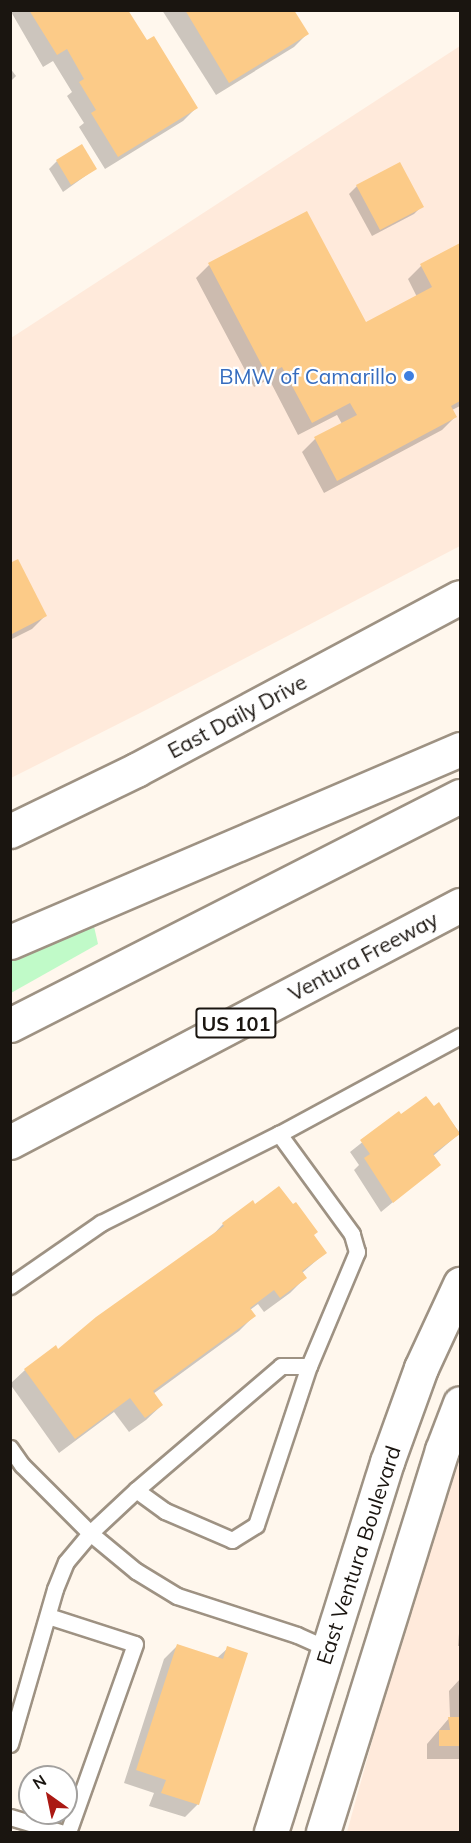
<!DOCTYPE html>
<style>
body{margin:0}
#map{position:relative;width:471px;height:1843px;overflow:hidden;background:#fff7ed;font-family:Mulish,sans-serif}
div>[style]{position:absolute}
.commercial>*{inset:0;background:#ffeadb}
.green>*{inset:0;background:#c0fac8}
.shadow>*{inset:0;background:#0003}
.building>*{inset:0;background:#fccb88}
.roads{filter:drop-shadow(2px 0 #9e9283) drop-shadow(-2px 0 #9e9283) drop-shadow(0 2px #9e9283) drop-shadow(0 -2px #9e9283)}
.lane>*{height:15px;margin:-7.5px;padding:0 7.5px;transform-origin:7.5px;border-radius:7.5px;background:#fff}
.secondary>*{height:33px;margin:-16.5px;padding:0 16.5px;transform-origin:16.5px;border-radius:16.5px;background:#fff}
.highway>*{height:33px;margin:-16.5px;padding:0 16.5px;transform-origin:16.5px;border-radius:16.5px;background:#fff}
.dots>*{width:16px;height:16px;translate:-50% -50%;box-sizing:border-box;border:3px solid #fff;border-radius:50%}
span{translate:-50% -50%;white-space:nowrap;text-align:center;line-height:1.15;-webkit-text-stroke:4.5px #fff;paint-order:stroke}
.shield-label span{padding:2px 4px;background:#fff;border:2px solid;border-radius:4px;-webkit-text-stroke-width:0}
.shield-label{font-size:20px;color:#1a1510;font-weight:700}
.shop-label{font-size:21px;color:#366cbe}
.right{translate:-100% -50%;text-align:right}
.street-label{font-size:21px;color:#1a1510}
.frame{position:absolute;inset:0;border:12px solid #1a1510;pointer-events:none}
.north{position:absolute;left:18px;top:1765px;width:60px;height:60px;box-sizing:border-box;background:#fff;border:2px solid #a3a19f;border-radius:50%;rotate:327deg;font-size:16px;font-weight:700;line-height:24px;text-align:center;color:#1a1510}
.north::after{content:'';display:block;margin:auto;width:21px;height:27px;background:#ab1913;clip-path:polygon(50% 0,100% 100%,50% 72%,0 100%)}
</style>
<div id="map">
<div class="commercial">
<div style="clip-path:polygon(460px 46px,460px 546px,146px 710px,11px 778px,11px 338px)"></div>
<div style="clip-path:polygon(460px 1447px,460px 1832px,347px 1832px,424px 1554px)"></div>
</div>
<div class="green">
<div style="clip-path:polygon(93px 922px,98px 944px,11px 993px,11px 953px)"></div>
</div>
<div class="shadow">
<div style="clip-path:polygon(10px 10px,127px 10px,146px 42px,196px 108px,183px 121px,105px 169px,79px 127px,84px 123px,67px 96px,72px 92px,53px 61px,43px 67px)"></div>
<div style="clip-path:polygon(162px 10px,292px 10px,307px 34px,294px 47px,216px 95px)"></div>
<div style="clip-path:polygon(10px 68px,16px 76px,10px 82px)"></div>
<div style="clip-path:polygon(57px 161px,95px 169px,63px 192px,49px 169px)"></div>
<div style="clip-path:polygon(357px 186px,422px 206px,414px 214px,372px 236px,349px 194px)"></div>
<div style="clip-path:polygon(460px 245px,460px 406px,452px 410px,455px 417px,442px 430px,324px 493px,302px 452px,315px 439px,342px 424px,337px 415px,298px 435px,269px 379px,254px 387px,196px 278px,209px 265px,365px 324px,417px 297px,408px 279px,421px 266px)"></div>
<div style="clip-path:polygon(10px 565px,45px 616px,32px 629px,10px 640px)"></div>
<div style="clip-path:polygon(438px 1104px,460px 1133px,433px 1156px,439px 1164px,381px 1212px,354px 1170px,359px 1165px,350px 1152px,399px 1113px,401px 1116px,433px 1108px)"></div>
<div style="clip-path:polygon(255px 1206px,312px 1235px,325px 1253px,302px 1273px,305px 1278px,290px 1293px,264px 1312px,258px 1304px,250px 1310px,254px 1316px,239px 1331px,153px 1394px,162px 1405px,146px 1420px,129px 1432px,114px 1412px,59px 1453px,10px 1384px,25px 1370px,56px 1348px,58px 1351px,210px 1238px,223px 1224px)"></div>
<div style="clip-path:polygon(460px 1620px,460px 1646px,458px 1646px)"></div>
<div style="clip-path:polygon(177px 1646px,217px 1658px,228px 1648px,198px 1804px,185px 1817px,149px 1806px,154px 1793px,124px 1783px,164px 1659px)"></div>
<div style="clip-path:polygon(460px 1679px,460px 1759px,427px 1759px,427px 1744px,450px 1717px,449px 1691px)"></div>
</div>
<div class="building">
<div style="clip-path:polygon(29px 10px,128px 10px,147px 40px,154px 36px,198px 108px,118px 157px,91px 113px,96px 110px,79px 82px,84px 79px,67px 49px,57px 55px)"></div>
<div style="clip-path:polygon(185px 10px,294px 10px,309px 34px,229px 83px)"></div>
<div style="clip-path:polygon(82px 144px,97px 169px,71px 185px,56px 160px)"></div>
<div style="clip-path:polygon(400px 162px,424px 207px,380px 230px,356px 185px)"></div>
<div style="clip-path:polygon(307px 211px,366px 322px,432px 287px,420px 264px,460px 243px,460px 401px,451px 406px,457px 417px,337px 481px,314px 437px,357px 415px,350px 403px,312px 423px,282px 367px,267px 375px,208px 263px)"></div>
<div style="clip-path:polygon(18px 559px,47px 616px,10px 635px,10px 563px)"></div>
<div style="clip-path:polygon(426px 1096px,434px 1106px,439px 1102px,460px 1134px,433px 1154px,441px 1165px,393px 1203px,364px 1158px,370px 1154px,360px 1140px,399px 1111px,401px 1114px)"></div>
<div style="clip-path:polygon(279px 1186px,293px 1204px,296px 1202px,318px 1232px,314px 1235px,327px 1253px,302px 1271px,307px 1278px,280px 1298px,274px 1290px,250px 1308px,256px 1316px,153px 1391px,163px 1405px,145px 1418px,130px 1398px,75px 1439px,24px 1369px,56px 1345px,58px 1349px,96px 1317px,224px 1226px,222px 1223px,253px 1200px,255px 1204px)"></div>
<div style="clip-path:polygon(177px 1644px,223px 1659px,227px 1646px,248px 1653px,199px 1805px,161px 1793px,166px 1780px,136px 1770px)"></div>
<div style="clip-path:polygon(448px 1717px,460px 1717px,460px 1746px,439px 1746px,439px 1730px,450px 1730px)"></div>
</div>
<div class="roads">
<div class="lane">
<div style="left:10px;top:1286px;width:111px;rotate:-34.7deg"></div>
<div style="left:101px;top:1223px;width:199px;rotate:-26.6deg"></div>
<div style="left:279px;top:1134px;width:206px;rotate:-28.4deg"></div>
<div style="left:10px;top:1448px;width:21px;rotate:55deg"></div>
<div style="left:22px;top:1465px;width:96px;rotate:45deg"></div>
<div style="left:90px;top:1533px;width:60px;rotate:39.6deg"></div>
<div style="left:136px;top:1571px;width:48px;rotate:31.4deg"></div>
<div style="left:177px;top:1596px;width:126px;rotate:18deg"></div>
<div style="left:297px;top:1635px;width:35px;rotate:24deg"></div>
<div style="left:136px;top:1490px;width:36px;rotate:36deg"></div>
<div style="left:165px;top:1511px;width:73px;rotate:23.4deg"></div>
<div style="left:232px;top:1540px;width:28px;rotate:-32deg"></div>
<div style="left:256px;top:1525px;width:168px;rotate:-71.6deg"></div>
<div style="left:48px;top:1616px;width:91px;rotate:17.8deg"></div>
<div style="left:135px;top:1644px;width:200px;rotate:109.6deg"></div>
<div style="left:10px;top:1744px;width:161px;rotate:-73.8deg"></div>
<div style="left:55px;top:1589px;width:29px;rotate:-68deg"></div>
<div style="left:66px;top:1562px;width:38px;rotate:-50deg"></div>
<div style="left:90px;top:1533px;width:63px;rotate:-43.1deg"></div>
<div style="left:136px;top:1490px;width:191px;rotate:-40.5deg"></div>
<div style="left:281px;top:1366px;width:28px"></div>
<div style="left:309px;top:1366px;width:124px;rotate:-67.2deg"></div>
<div style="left:357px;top:1252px;width:19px;rotate:-106deg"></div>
<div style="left:352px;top:1234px;width:124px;rotate:-126.1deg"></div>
<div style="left:10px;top:1817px;width:52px;rotate:16.7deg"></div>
</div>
<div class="secondary">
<div style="left:10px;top:831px;width:140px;rotate:-25.8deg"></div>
<div style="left:136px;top:770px;width:367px;rotate:-28.1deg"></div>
<div style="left:271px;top:1832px;width:388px;rotate:-72.6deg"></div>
<div style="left:387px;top:1462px;width:100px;rotate:-70.1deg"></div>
<div style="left:421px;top:1368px;width:93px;rotate:-65.1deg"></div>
<div style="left:323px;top:1832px;width:400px;rotate:-72.7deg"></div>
<div style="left:442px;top:1450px;width:50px;rotate:-69deg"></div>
</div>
<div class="highway">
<div style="left:10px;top:942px;width:490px;rotate:-23.2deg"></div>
<div style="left:10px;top:1025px;width:505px;rotate:-26.97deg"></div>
<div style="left:10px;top:1142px;width:509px;rotate:-27.77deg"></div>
</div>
</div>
<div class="dots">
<div style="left:409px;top:376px;background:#3f7fe0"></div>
</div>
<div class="shield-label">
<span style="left:236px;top:1023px">US 101</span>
</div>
<div class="shop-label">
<span class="right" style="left:397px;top:376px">BMW of Camarillo</span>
</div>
<div class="street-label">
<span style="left:237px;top:716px;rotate:-28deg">East Daily Drive</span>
<span style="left:363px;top:956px;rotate:-28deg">Ventura Freeway</span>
<span style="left:358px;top:1555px;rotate:-72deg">East Ventura Boulevard</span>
</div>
<div class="frame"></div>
<div class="north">N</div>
</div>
